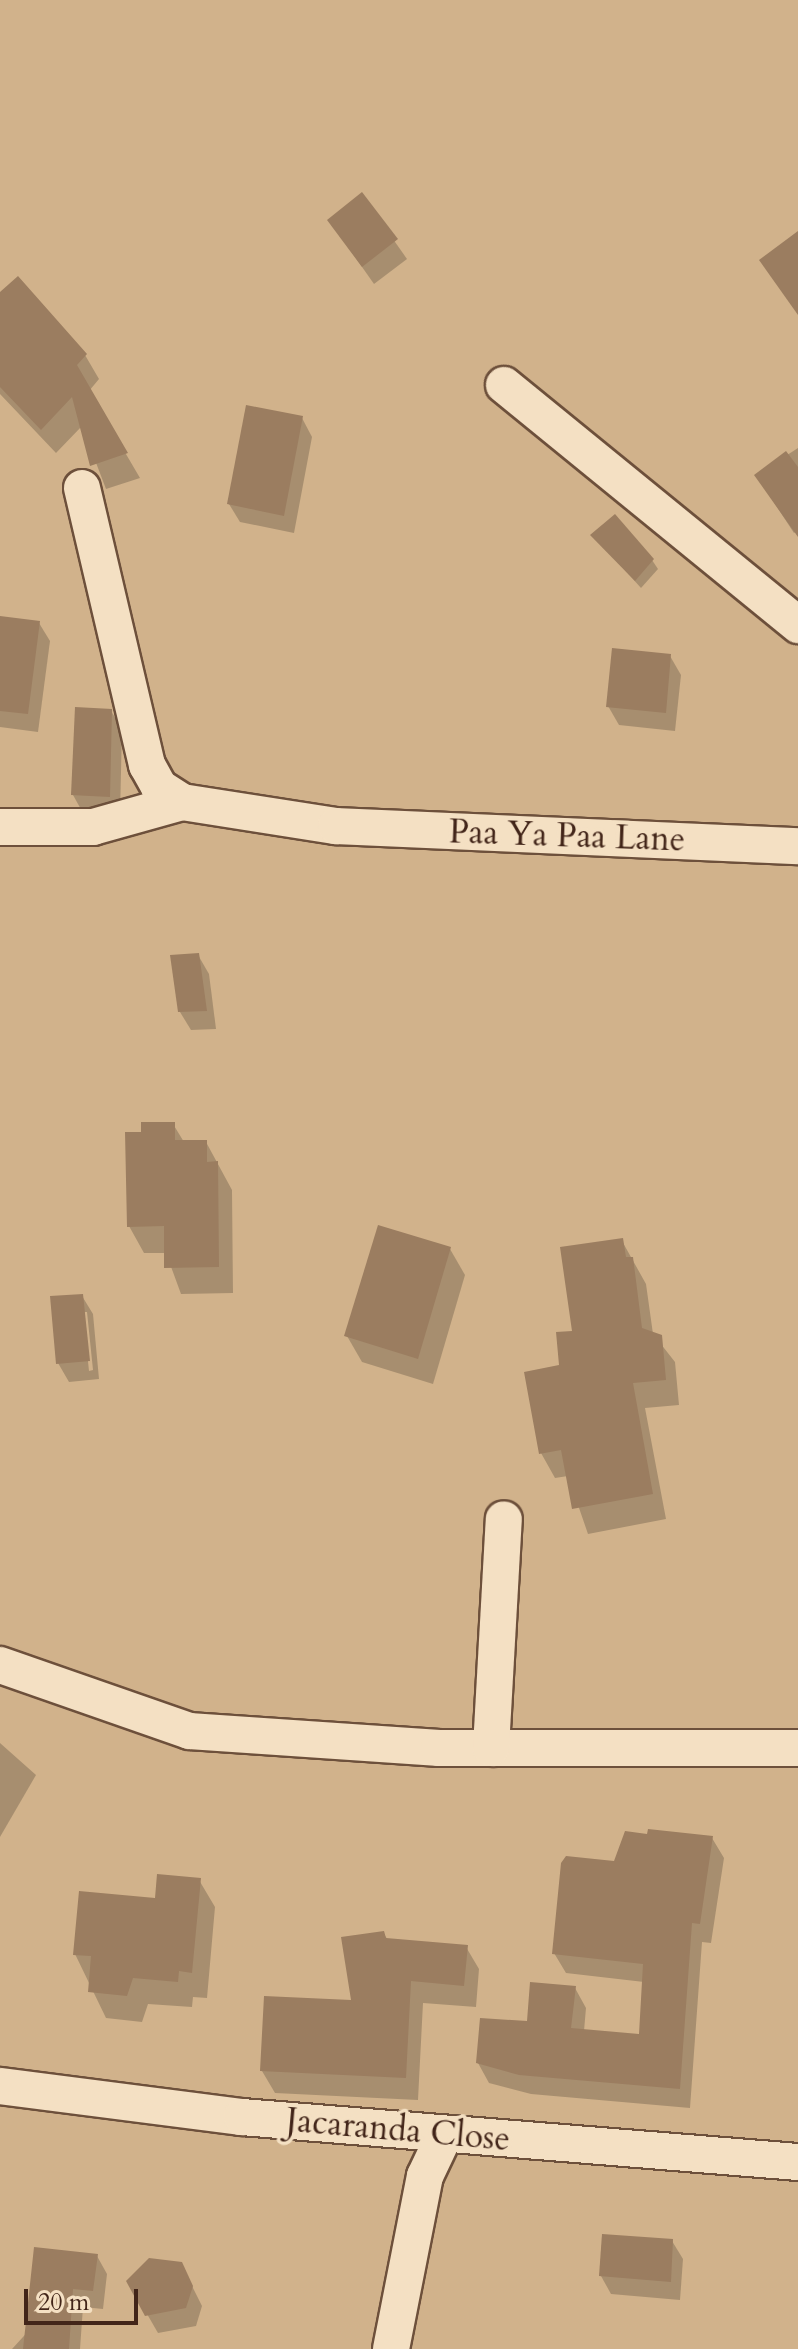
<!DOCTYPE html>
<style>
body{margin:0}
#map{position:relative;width:798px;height:2349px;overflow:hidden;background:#eecfa2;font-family:Cardo,serif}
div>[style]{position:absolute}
.green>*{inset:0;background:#d1b28b}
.shadow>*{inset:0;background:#0003}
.building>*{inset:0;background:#9b7d60}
.roads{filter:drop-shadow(2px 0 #6d503b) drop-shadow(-2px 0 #6d503b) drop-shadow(0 2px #6d503b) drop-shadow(0 -2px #6d503b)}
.street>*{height:36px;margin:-18px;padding:0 18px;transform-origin:18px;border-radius:18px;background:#f4e0c3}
span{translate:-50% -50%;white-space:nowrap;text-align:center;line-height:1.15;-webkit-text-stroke:7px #f4e0c3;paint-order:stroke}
.street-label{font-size:34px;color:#422519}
.scale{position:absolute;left:24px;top:2289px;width:114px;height:36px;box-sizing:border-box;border:4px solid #422519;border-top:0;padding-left:10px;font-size:24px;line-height:28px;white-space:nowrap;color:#422519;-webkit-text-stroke:6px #f4e0c3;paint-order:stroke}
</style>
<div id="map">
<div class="green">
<div style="clip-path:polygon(0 0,798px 0,798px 2349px,0 2349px)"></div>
</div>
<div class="shadow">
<div style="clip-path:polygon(362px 195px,407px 259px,374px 284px,329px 220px)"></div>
<div style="clip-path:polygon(0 295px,85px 355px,99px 379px,89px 391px,140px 478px,106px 489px,82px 426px,56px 453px,0 394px)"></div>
<div style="clip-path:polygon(302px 418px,312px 437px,294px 533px,240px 522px,229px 504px)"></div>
<div style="clip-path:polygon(798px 448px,798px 530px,794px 533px,756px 475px)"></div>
<div style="clip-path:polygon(593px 535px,652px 560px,658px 569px,641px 588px)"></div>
<div style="clip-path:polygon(0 618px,39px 623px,50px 641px,38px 732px,0 727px)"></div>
<div style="clip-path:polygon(670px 656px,681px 675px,675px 731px,619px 725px,608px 706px)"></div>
<div style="clip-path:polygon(111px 711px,122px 729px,120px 815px,83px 813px,73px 795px)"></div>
<div style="clip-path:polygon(198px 955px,209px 974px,216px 1029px,191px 1030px,180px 1012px)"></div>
<div style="clip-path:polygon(173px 1124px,184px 1142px,206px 1142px,232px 1190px,233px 1293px,181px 1294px,166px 1253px,144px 1253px,129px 1226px,143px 1134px)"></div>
<div style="clip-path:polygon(622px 1241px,646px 1284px,653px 1334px,675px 1362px,679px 1405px,645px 1408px,666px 1519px,588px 1534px,568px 1476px,555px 1478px,541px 1453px,561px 1367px)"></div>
<div style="clip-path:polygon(450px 1249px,465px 1275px,433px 1384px,362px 1362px,347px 1336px)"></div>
<div style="clip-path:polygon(evenodd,82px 1296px,93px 1314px,99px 1379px,69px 1382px,58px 1363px,82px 1296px,83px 1312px,87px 1312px,93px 1370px,89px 1371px,83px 1312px)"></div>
<div style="clip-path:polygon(0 1743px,36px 1775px,0 1837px)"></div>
<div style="clip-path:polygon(712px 1838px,724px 1858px,711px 1943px,702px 1942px,690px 2108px,531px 2094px,489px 2083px,478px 2063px,575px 1988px,586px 2008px,584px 2031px,641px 2036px,644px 1982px,566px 1973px,554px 1953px,616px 1863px)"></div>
<div style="clip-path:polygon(199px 1880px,215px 1907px,207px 1998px,193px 1997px,192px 2007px,148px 2004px,142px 2022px,106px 2018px,75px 1954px)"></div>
<div style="clip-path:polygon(383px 1933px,388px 1940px,466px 1947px,479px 1969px,476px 2007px,423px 2003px,418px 2100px,275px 2093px,262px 2071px,353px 2002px)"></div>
<div style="clip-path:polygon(672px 2241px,683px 2259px,680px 2300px,611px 2294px,601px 2276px)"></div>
<div style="clip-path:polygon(97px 2256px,107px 2274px,103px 2309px,83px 2307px,80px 2349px,12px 2349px)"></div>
<div style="clip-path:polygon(181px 2264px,202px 2306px,196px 2326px,158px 2333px,128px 2281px)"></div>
</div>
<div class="building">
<div style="clip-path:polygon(362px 192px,398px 239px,362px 267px,327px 220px)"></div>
<div style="clip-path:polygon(798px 231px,798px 315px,759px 260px)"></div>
<div style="clip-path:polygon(18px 276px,87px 354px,77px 365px,128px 453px,90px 466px,72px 397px,41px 430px,0 387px,0 292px)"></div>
<div style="clip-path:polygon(246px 405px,303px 416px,284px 516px,227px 504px)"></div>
<div style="clip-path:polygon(786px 451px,798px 467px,798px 537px,754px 475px)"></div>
<div style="clip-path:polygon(615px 514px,654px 559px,635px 581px,590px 535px)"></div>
<div style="clip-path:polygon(0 616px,40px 621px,28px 714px,0 711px)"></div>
<div style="clip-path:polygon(612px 648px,671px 654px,666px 713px,606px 707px)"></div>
<div style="clip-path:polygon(75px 707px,112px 709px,110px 797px,71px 795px)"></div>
<div style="clip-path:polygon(199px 953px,207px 1011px,178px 1012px,170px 955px)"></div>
<div style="clip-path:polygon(141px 1122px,175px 1122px,175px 1140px,207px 1140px,207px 1162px,218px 1161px,219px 1267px,164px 1268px,164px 1226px,127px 1227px,125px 1132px,141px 1132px)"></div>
<div style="clip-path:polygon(378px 1225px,451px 1247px,418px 1359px,344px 1336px)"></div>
<div style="clip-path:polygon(623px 1238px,626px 1257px,633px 1257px,642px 1328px,662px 1335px,666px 1380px,633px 1383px,653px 1494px,572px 1509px,561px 1450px,539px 1454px,524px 1372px,559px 1365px,556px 1332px,572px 1331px,560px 1247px)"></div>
<div style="clip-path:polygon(83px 1294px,90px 1361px,56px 1364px,50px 1296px)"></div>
<div style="clip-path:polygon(648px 1829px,713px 1836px,700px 1924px,692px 1923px,680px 2089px,519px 2075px,476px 2063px,480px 2018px,527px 2021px,530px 1982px,576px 1986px,571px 2028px,639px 2034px,643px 1964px,552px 1954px,561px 1863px,566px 1856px,614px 1861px,625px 1831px,647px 1834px)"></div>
<div style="clip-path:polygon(157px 1874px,201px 1878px,192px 1973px,179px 1971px,178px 1982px,133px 1978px,127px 1996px,88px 1992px,91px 1956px,73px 1955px,79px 1891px,155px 1898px)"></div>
<div style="clip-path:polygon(384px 1931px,386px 1938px,468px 1945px,464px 1986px,411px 1981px,406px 2078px,260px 2071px,264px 1996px,351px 2000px,341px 1937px)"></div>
<div style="clip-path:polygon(602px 2234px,673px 2239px,671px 2282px,599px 2276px)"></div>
<div style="clip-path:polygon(34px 2247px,98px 2254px,93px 2291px,73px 2289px,69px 2349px,23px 2349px)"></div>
<div style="clip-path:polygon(149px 2258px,182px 2262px,193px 2286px,186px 2308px,145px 2316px,126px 2281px)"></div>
</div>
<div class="roads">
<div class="street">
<div style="left:504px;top:385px;width:380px;rotate:39.2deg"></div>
<div style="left:82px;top:488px;width:285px;rotate:76.8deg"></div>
<div style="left:147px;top:765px;width:25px;rotate:61deg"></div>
<div style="left:159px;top:787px;width:27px;rotate:33deg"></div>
<div style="left:182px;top:802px;width:156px;rotate:8.9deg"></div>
<div style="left:336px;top:826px;width:462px;rotate:2.5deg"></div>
<div style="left:0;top:827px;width:93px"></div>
<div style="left:93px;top:827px;width:92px;rotate:-15.7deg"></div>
<div style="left:0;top:1665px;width:200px;rotate:19.2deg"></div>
<div style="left:189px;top:1731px;width:251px;rotate:3.9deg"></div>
<div style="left:439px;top:1748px;width:359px"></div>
<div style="left:491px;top:1748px;width:229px;rotate:-86.8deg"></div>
<div style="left:0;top:2086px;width:244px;rotate:7.3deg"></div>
<div style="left:242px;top:2117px;width:558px;rotate:4.63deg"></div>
<div style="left:391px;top:2349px;width:176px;rotate:-78.9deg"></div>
<div style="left:425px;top:2176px;width:44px;rotate:-64.6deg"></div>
</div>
</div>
<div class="street-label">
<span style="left:567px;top:836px;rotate:2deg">Paa Ya Paa Lane</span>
<span style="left:398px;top:2130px;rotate:5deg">Jacaranda Close</span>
</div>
<div class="scale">20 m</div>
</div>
